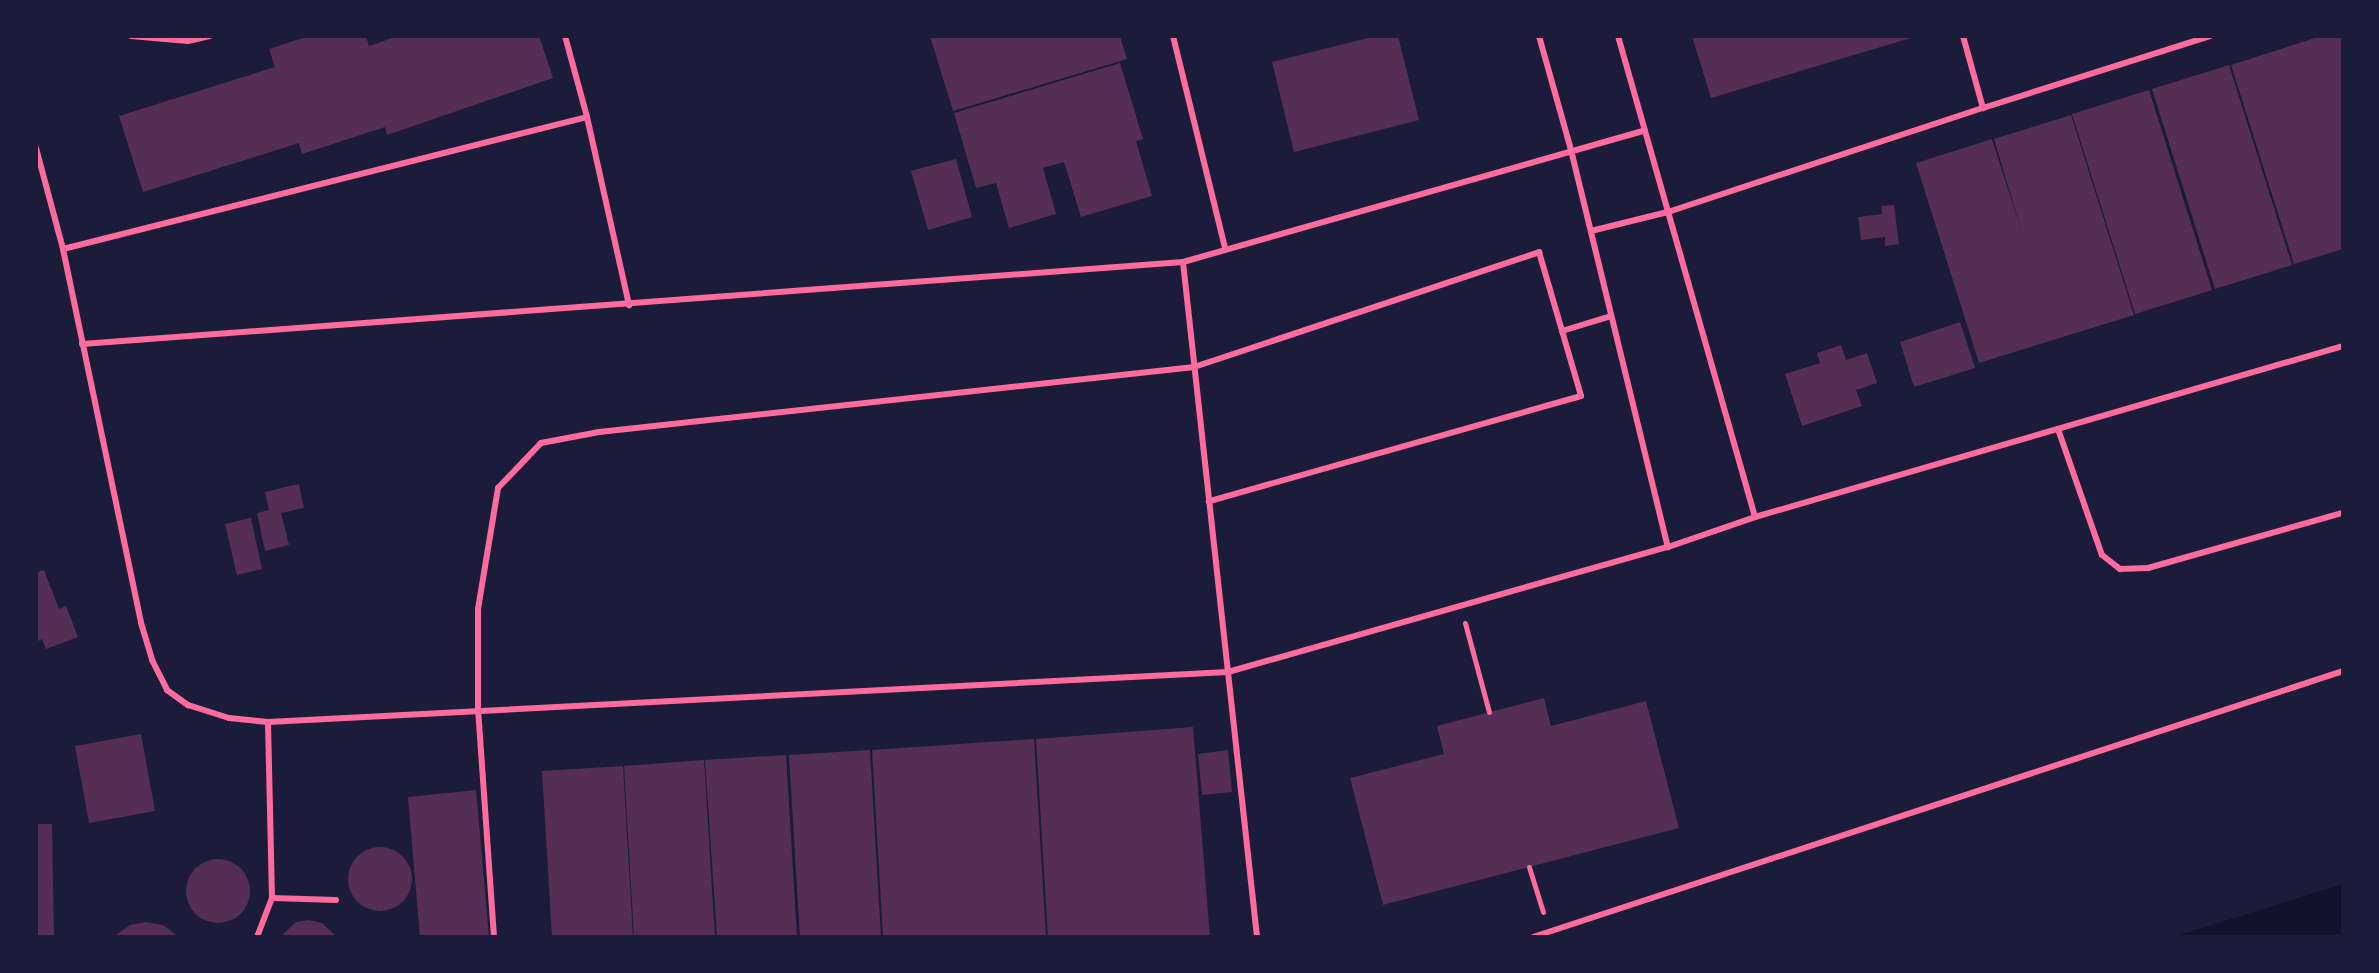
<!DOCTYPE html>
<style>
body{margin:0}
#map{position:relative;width:2379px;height:973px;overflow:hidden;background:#1b1b3a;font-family:"Roboto Condensed",sans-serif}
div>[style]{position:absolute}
.water>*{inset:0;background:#12122b}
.building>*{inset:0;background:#542f53}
.round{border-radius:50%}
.path>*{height:5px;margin:-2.5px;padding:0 2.5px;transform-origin:2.5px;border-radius:2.5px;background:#ff6b9d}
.service>*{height:6px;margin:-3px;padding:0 3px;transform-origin:3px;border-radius:3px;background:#ff6b9d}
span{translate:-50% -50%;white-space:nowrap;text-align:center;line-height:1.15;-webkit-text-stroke:6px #1b1b3a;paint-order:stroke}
.frame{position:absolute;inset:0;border:38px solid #1b1b3a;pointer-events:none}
</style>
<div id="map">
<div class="water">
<div style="clip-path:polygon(2343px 884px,2343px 937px,2173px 937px)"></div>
</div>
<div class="building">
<div style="clip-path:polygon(309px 36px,366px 36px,369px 46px,398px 36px,539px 36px,553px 78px,387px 135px,385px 127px,302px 154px,299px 143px,143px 192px,119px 116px,275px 67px,269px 49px)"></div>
<div style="clip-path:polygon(930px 36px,1120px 36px,1127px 59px,953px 111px)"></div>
<div style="clip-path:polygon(1376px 36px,1398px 36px,1419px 120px,1294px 152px,1272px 62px)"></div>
<div style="clip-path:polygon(1692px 36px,1914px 36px,1914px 37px,1711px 98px)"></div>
<div style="clip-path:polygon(2321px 36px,2343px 36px,2343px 249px,2294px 264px,2231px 65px)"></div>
<div style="clip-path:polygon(1120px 63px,1143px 139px,1136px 141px,1152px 196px,1081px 217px,1064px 162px,1043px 168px,1056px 214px,1009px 228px,996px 183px,976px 188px,954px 113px)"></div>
<div style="clip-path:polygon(2229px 65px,2292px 265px,2215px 289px,2152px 89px)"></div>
<div style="clip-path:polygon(2149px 90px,2212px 290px,2135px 314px,2072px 114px)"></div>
<div style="clip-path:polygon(2071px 115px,2134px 315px,1979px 363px,1916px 163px,1992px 139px,2023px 236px,1994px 139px)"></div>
<div style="clip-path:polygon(956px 159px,972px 217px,928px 230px,911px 171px)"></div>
<div style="clip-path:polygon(1894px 205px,1899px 244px,1885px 246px,1885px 237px,1861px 240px,1858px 217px,1882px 214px,1881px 206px)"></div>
<div style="clip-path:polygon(1960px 322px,1975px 368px,1914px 387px,1900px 342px)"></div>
<div style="clip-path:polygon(1841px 345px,1846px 360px,1867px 353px,1877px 383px,1856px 390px,1862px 406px,1802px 426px,1785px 374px,1820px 363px,1817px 353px)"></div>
<div style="clip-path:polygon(299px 484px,304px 508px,281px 513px,289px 545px,265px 551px,257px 513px,269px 510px,265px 492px)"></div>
<div style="clip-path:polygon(251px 518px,262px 569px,237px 575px,225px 524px)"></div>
<div style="clip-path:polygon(44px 570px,59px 609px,66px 606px,78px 637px,46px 649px,42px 639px,36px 642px,36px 573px)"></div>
<div style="clip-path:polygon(1544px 698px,1551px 726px,1646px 701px,1679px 828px,1383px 905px,1350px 778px,1444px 754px,1437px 726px)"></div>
<div style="clip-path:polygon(1193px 727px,1210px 937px,1048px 937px,1036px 739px)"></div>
<div style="clip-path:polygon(141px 734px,155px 811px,89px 823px,75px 746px)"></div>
<div style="clip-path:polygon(1034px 739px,1046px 937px,883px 937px,872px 750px)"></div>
<div style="clip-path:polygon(870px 750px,881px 937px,800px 937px,789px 755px)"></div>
<div style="clip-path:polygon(1228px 750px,1232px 792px,1202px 795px,1198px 754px)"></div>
<div style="clip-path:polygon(786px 755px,797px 937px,717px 937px,705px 760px)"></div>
<div style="clip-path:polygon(704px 760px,715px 937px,634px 937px,624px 766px)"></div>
<div style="clip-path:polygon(623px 766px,633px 937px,552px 937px,542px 771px)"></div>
<div style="clip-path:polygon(476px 790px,489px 937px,420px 937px,408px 797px)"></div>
<div style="clip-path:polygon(36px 824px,52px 824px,54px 937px,36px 937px)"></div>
<div class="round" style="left:348px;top:847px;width:64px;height:64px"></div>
<div class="round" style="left:186px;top:859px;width:64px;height:64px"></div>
<div style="clip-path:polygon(309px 920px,322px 923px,337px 937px,280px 937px,296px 922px)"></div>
<div style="clip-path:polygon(146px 922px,163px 925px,179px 937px,113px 937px,130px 925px)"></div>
</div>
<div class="path">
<div style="left:1465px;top:623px;width:92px;rotate:74.9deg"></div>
<div style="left:1529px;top:867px;width:47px;rotate:72.7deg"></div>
</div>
<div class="service">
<div style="left:131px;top:36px;width:57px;rotate:5deg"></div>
<div style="left:188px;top:41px;width:22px;rotate:-13deg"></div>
<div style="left:565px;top:36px;width:84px;rotate:74.8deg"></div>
<div style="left:1173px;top:36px;width:218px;rotate:76.2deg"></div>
<div style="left:1539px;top:36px;width:118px;rotate:74.3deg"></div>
<div style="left:1571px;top:150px;width:409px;rotate:76.3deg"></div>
<div style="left:1618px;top:36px;width:500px;rotate:74.1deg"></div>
<div style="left:1963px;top:36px;width:75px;rotate:74.5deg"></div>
<div style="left:1983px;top:108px;width:238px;rotate:-17.6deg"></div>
<div style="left:36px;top:148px;width:105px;rotate:75deg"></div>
<div style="left:63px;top:249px;width:382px;rotate:78.2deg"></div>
<div style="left:141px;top:623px;width:39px;rotate:73deg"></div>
<div style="left:152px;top:660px;width:34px;rotate:63deg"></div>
<div style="left:167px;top:690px;width:26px;rotate:36deg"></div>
<div style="left:188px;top:705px;width:43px;rotate:17.6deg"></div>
<div style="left:229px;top:718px;width:39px;rotate:6deg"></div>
<div style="left:268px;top:722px;width:961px;rotate:-2.98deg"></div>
<div style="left:1228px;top:672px;width:457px;rotate:-15.9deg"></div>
<div style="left:1668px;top:547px;width:92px;rotate:-19deg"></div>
<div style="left:1755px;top:517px;width:612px;rotate:-16.22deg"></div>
<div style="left:1591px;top:231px;width:79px;rotate:-13.9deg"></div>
<div style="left:1668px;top:212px;width:332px;rotate:-18.3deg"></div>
<div style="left:63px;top:249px;width:540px;rotate:-14.14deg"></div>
<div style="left:587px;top:117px;width:193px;rotate:77.4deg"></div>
<div style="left:1183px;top:262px;width:679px;rotate:83.74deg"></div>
<div style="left:1562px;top:331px;width:51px;rotate:-17deg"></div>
<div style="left:82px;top:344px;width:1104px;rotate:-4.26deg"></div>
<div style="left:1183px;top:262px;width:480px;rotate:-15.9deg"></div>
<div style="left:2058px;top:429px;width:133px;rotate:70.8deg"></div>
<div style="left:2102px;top:555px;width:23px;rotate:38deg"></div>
<div style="left:2120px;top:569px;width:28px;rotate:-2deg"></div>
<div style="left:2148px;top:568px;width:203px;rotate:-15.8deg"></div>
<div style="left:268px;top:722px;width:176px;rotate:88.7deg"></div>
<div style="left:272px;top:898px;width:64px;rotate:1.8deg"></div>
<div style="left:257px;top:937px;width:42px;rotate:-69deg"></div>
<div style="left:494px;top:937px;width:228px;rotate:-94deg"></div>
<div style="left:478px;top:710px;width:101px;rotate:-90deg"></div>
<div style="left:478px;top:609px;width:123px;rotate:-80.6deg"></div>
<div style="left:498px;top:488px;width:62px;rotate:-46.3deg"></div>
<div style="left:541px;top:443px;width:59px;rotate:-10.7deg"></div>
<div style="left:599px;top:432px;width:599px;rotate:-6.23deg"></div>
<div style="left:1194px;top:367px;width:364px;rotate:-18.4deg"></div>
<div style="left:1539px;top:252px;width:150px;rotate:73.7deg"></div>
<div style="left:1581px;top:396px;width:387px;rotate:164.2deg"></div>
<div style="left:1533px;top:937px;width:853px;rotate:-18.18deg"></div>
</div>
<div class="frame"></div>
</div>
